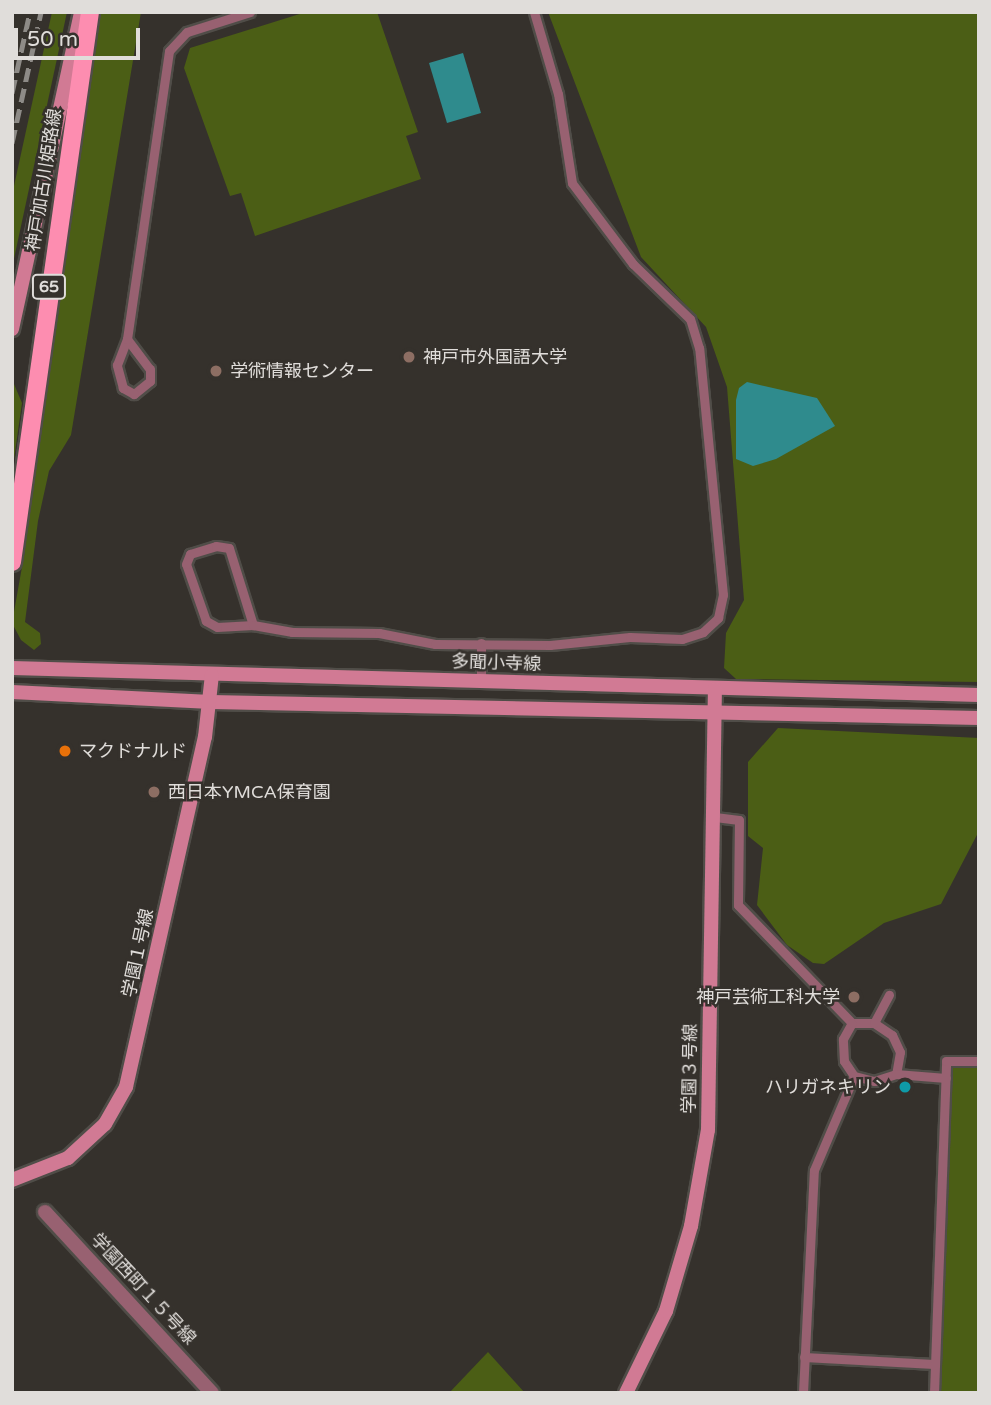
<!DOCTYPE html>
<meta charset="utf-8">
<style>
body{margin:0}
#map{position:relative;width:991px;height:1405px;overflow:hidden;background:#35312c;font-family:"Varela Round","Noto Sans JP",sans-serif}
div>[style]{position:absolute}
.green>*{inset:0;background:#4b5e15}
.water>*{inset:0;background:#2f8b8d}
.roads{filter:drop-shadow(2px 0 #504d48) drop-shadow(-2px 0 #504d48) drop-shadow(0 2px #504d48) drop-shadow(0 -2px #504d48)}
.lane>*{height:9px;margin:-4.5px;padding:0 4.5px;transform-origin:4.5px;border-radius:4.5px;background:#986171}
.street>*{height:14px;margin:-7px;padding:0 7px;transform-origin:7px;border-radius:7px;background:#986171}
.secondary>*{height:14px;margin:-7px;padding:0 7px;transform-origin:7px;border-radius:7px;background:#d17a94}
.primary>*{height:18px;margin:-9px;padding:0 9px;transform-origin:9px;border-radius:9px;background:#fd8db0}
.rail>*{height:5px;margin-top:-2.5px;transform-origin:0;background:repeating-linear-gradient(90deg,#8e8b87 0 14px,transparent 0 21px)}
.dots>*{width:19px;height:19px;translate:-50% -50%;box-sizing:border-box;border:4px solid #35312c;border-radius:50%}
span{translate:-50% -50%;white-space:nowrap;text-align:center;line-height:1.15;-webkit-text-stroke:5px #35312c;paint-order:stroke}
.shield-label span{padding:2px 5px;background:#35312c;border:2px solid;border-radius:5px;-webkit-text-stroke-width:0}
.shield-label{font-size:16px;color:#e0ddda;font-weight:700}
.street-label{font-size:18px;color:#e0ddda}
.poi-label{font-size:18px;color:#e0ddda}
.left{translate:0 -50%;text-align:left}
.right{translate:-100% -50%;text-align:right}
.frame{position:absolute;inset:0;border:14px solid #e0ddda;pointer-events:none}
.scale{position:absolute;left:14px;top:28px;width:126px;height:32px;box-sizing:border-box;border:4px solid #e0ddda;border-top:0;padding-left:9px;font-size:21px;line-height:24px;white-space:nowrap;color:#e0ddda;-webkit-text-stroke:5px #35312c;paint-order:stroke}
</style>
<div id="map">
<div class="green">
<div style="clip-path:polygon(52px 12px,67px 12px,12px 268px,12px 195px)"></div>
<div style="clip-path:polygon(99px 12px,141px 12px,71px 435px,49px 471px,38px 521px,25px 622px,40px 633px,41px 644px,34px 650px,21px 640px,12px 623px,25px 550px,24px 509px)"></div>
<div style="clip-path:polygon(306px 12px,377px 12px,418px 132px,406px 136px,421px 179px,255px 236px,241px 193px,230px 196px,184px 68px,190px 48px)"></div>
<div style="clip-path:polygon(548px 12px,979px 12px,979px 682px,736px 679px,724px 668px,726px 633px,744px 600px,727px 387px,706px 327px,641px 257px)"></div>
<div style="clip-path:polygon(14px 384px,22px 403px,12px 473px,12px 390px)"></div>
<div style="clip-path:polygon(778px 728px,979px 738px,979px 831px,941px 904px,884px 923px,824px 964px,813px 963px,787px 945px,757px 905px,763px 848px,748px 836px,748px 762px)"></div>
<div style="clip-path:polygon(946px 1061px,979px 1062px,979px 1393px,935px 1393px)"></div>
<div style="clip-path:polygon(488px 1352px,525px 1393px,449px 1393px)"></div>
</div>
<div class="water">
<div style="clip-path:polygon(463px 53px,481px 113px,447px 123px,429px 63px)"></div>
<div style="clip-path:polygon(747px 382px,817px 398px,835px 426px,776px 459px,753px 466px,736px 459px,736px 400px,739px 388px)"></div>
</div>
<div class="roads">
<div class="lane">
<div style="left:127px;top:339px;width:38px;rotate:53deg"></div>
<div style="left:150px;top:369px;width:12px;rotate:90deg"></div>
<div style="left:150px;top:381px;width:21px;rotate:141deg"></div>
<div style="left:134px;top:394px;width:13px;rotate:-151deg"></div>
<div style="left:123px;top:388px;width:24px;rotate:-105deg"></div>
<div style="left:117px;top:365px;width:28px;rotate:-69deg"></div>
<div style="left:127px;top:339px;width:291px;rotate:-81.7deg"></div>
<div style="left:169px;top:51px;width:26px;rotate:-47deg"></div>
<div style="left:187px;top:32px;width:66px;rotate:-17.6deg"></div>
<div style="left:253px;top:625px;width:36px;rotate:177deg"></div>
<div style="left:217px;top:627px;width:13px;rotate:-151deg"></div>
<div style="left:206px;top:621px;width:60px;rotate:-109.3deg"></div>
<div style="left:186px;top:564px;width:11px;rotate:-68deg"></div>
<div style="left:190px;top:554px;width:27px;rotate:-17deg"></div>
<div style="left:216px;top:546px;width:13px;rotate:9deg"></div>
<div style="left:229px;top:548px;width:81px;rotate:72.7deg"></div>
<div style="left:253px;top:625px;width:40px;rotate:10deg"></div>
<div style="left:292px;top:632px;width:87px;rotate:0.7deg"></div>
<div style="left:379px;top:633px;width:57px;rotate:11.1deg"></div>
<div style="left:435px;top:644px;width:115px;rotate:0.5deg"></div>
<div style="left:550px;top:645px;width:80px;rotate:-5.7deg"></div>
<div style="left:630px;top:637px;width:52px;rotate:2.2deg"></div>
<div style="left:682px;top:639px;width:22px;rotate:-18deg"></div>
<div style="left:703px;top:632px;width:21px;rotate:-43deg"></div>
<div style="left:718px;top:618px;width:24px;rotate:-78deg"></div>
<div style="left:723px;top:595px;width:248px;rotate:-95.5deg"></div>
<div style="left:699px;top:348px;width:30px;rotate:-107deg"></div>
<div style="left:690px;top:319px;width:79px;rotate:-136deg"></div>
<div style="left:633px;top:264px;width:101px;rotate:-127deg"></div>
<div style="left:572px;top:183px;width:90px;rotate:-98.9deg"></div>
<div style="left:558px;top:94px;width:85px;rotate:-106.3deg"></div>
<div style="left:481px;top:681px;width:38px;rotate:-90deg"></div>
<div style="left:715px;top:817px;width:24px;rotate:7deg"></div>
<div style="left:739px;top:820px;width:85px;rotate:90.7deg"></div>
<div style="left:738px;top:905px;width:164px;rotate:46deg"></div>
<div style="left:852px;top:1023px;width:22px"></div>
<div style="left:874px;top:1023px;width:22px;rotate:34deg"></div>
<div style="left:892px;top:1035px;width:19px;rotate:65deg"></div>
<div style="left:900px;top:1052px;width:22px;rotate:100deg"></div>
<div style="left:896px;top:1074px;width:23px;rotate:162deg"></div>
<div style="left:874px;top:1081px;width:21px;rotate:-166deg"></div>
<div style="left:854px;top:1076px;width:18px;rotate:-124deg"></div>
<div style="left:844px;top:1061px;width:22px;rotate:-93deg"></div>
<div style="left:843px;top:1039px;width:18px;rotate:-61deg"></div>
<div style="left:874px;top:1023px;width:32px;rotate:-62deg"></div>
<div style="left:896px;top:1074px;width:50px;rotate:4.6deg"></div>
<div style="left:804px;top:1357px;width:130px;rotate:3.1deg"></div>
<div style="left:803px;top:1393px;width:223px;rotate:-87.2deg"></div>
<div style="left:814px;top:1170px;width:102px;rotate:-66.9deg"></div>
<div style="left:934px;top:1393px;width:332px;rotate:-87.9deg"></div>
<div style="left:946px;top:1061px;width:33px"></div>
</div>
<div class="street">
<div style="left:45px;top:1212px;width:246px;rotate:47.3deg"></div>
</div>
<div class="secondary">
<div style="left:12px;top:329px;width:324px;rotate:-77.7deg"></div>
<div style="left:12px;top:668px;width:967px;rotate:1.6deg"></div>
<div style="left:12px;top:692px;width:199px;rotate:2.9deg"></div>
<div style="left:211px;top:702px;width:768px;rotate:1.19deg"></div>
<div style="left:12px;top:1180px;width:60px;rotate:-21.4deg"></div>
<div style="left:68px;top:1158px;width:50px;rotate:-42.6deg"></div>
<div style="left:105px;top:1124px;width:43px;rotate:-60.4deg"></div>
<div style="left:126px;top:1087px;width:359px;rotate:-77.3deg"></div>
<div style="left:205px;top:737px;width:62px;rotate:-83.6deg"></div>
<div style="left:626px;top:1393px;width:91px;rotate:-64deg"></div>
<div style="left:666px;top:1311px;width:89px;rotate:-73.6deg"></div>
<div style="left:691px;top:1226px;width:97px;rotate:-80deg"></div>
<div style="left:708px;top:1130px;width:441px;rotate:-89.1deg"></div>
</div>
<div class="primary">
<div style="left:12px;top:562px;width:556px;rotate:-81.93deg"></div>
</div>
</div>
<div class="rail">
<div style="left:12px;top:93px;width:83px;rotate:-77.5deg"></div>
<div style="left:12px;top:143px;width:134px;rotate:-77.5deg"></div>
</div>
<div class="dots">
<div style="left:409px;top:357px;background:#8d6e63"></div>
<div style="left:216px;top:371px;background:#8d6e63"></div>
<div style="left:65px;top:751px;background:#e8710a"></div>
<div style="left:154px;top:792px;background:#8d6e63"></div>
<div style="left:854px;top:997px;background:#8d6e63"></div>
<div style="left:905px;top:1087px;background:#0f9aa8"></div>
</div>
<div class="shield-label">
<span style="left:49px;top:287px">65</span>
</div>
<div class="street-label">
<span style="left:44px;top:180px;rotate:-81deg">神戸加古川姫路線</span>
<span style="left:496px;top:663px;rotate:2deg">多聞小寺線</span>
<span style="left:138px;top:953px;rotate:-78deg">学園１号線</span>
<span style="left:690px;top:1069px;rotate:-89deg">学園３号線</span>
<span style="left:143px;top:1289px;rotate:47deg">学園西町１５号線</span>
</div>
<div class="poi-label">
<span class="left" style="left:423px;top:357px">神戸市外国語大学</span>
<span class="left" style="left:230px;top:371px">学術情報センター</span>
<span class="left" style="left:79px;top:751px">マクドナルド</span>
<span class="left" style="left:168px;top:792px">西日本YMCA保育園</span>
<span class="right" style="left:840px;top:997px">神戸芸術工科大学</span>
<span class="right" style="left:891px;top:1087px">ハリガネキリン</span>
</div>
<div class="frame"></div>
<div class="scale">50 m</div>
</div>
